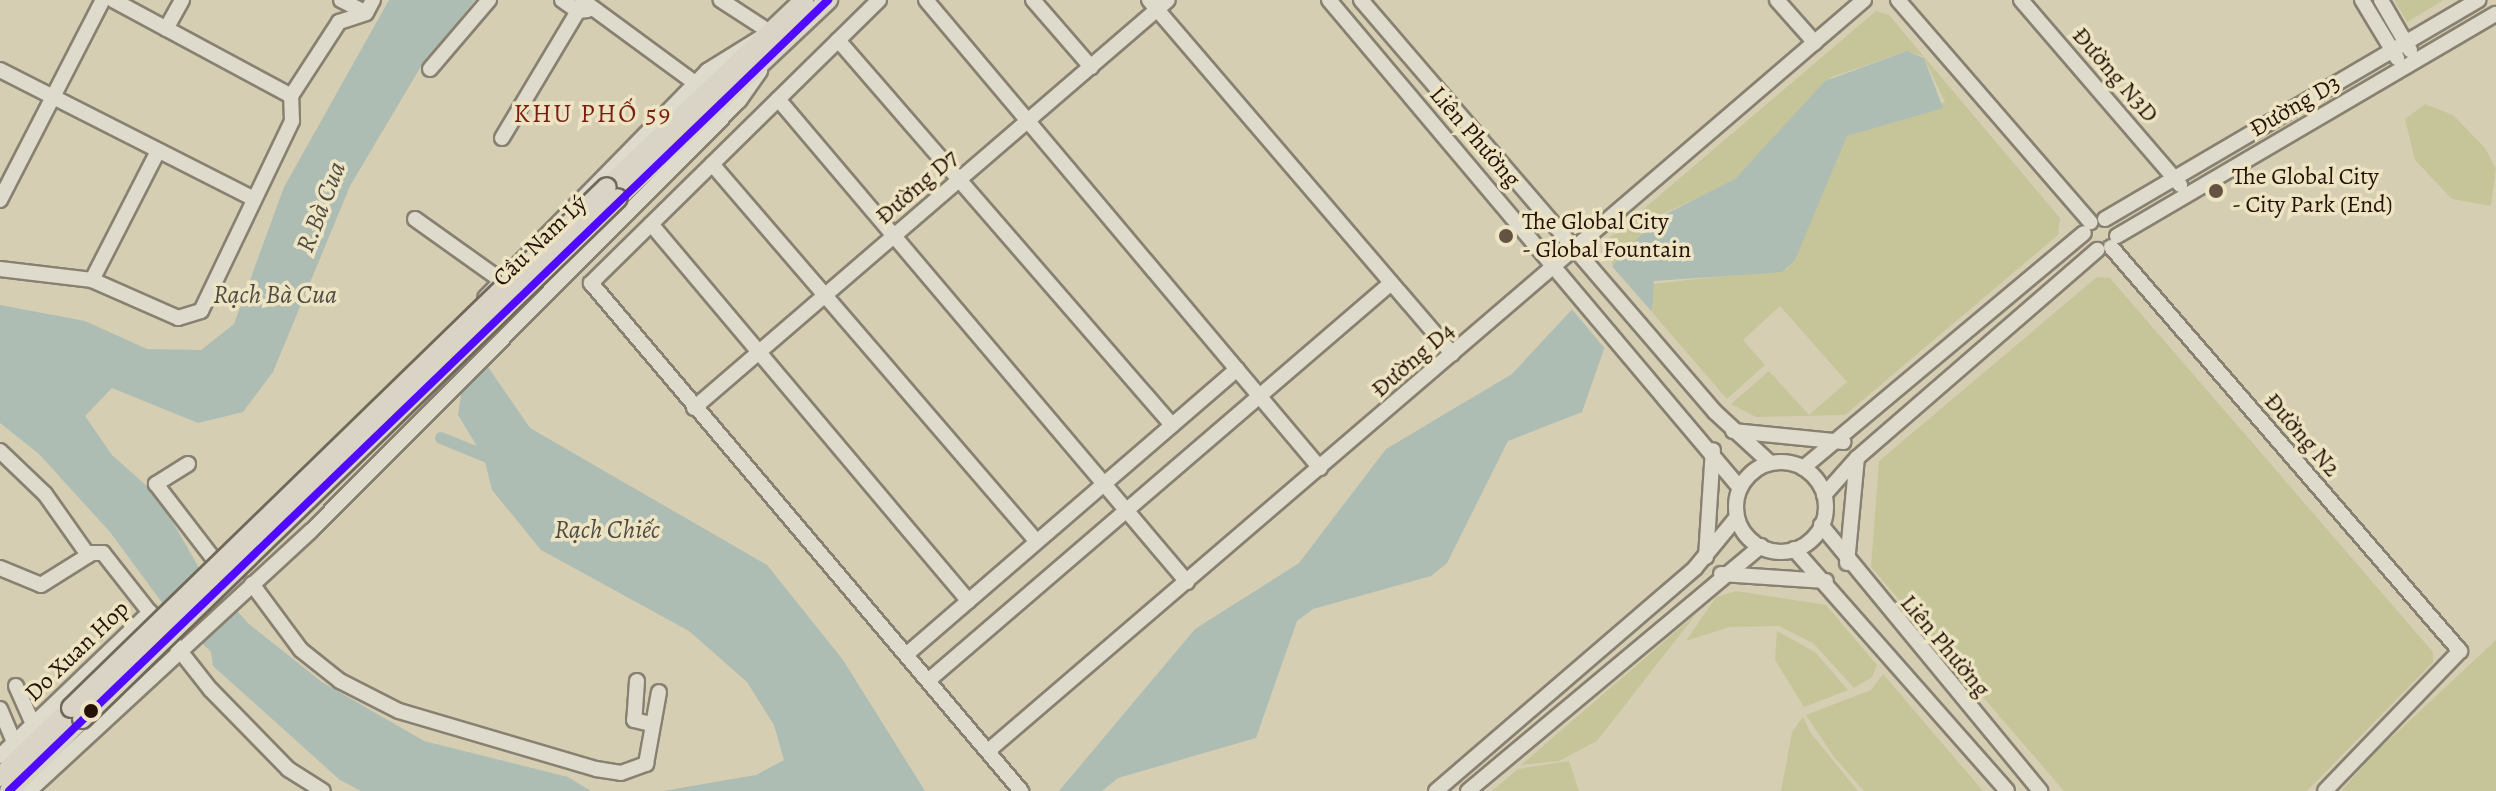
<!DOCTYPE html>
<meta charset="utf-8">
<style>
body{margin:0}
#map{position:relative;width:2496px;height:791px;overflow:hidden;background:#d6ceb3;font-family:Alegreya,serif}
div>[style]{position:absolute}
.green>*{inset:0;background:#c5c599}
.water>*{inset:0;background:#adbdb3}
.pier>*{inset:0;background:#d6ceb3}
.canal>*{height:12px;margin:-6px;padding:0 6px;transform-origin:6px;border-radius:6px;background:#adbdb3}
.roads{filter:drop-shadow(2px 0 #888171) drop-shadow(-2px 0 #888171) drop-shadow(0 2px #888171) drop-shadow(0 -2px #888171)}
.minor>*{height:14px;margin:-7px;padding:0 7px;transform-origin:7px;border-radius:7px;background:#dedbcc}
.minor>.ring{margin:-7px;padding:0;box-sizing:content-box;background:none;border:14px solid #dedbcc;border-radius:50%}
.major>*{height:18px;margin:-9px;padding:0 9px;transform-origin:9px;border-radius:9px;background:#d9d4c5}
.bridges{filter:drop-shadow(2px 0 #706859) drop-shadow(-2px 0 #706859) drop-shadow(0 2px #706859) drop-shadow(0 -2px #706859)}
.major-bridge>*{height:18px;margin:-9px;padding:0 9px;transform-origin:9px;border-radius:9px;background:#d9d4c5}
.bus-1>*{height:8px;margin:-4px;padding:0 4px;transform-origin:4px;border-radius:4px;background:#4f0aff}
.dots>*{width:22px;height:22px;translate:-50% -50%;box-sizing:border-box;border:4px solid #ede4c4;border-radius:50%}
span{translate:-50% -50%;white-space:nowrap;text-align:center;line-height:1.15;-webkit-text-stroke:7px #ede4c4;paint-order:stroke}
.street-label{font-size:24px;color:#261106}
.poi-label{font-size:24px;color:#261106}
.left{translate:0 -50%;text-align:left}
.neighbourhood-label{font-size:26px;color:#7a1f14;letter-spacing:2px}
.water-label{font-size:26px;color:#4f4b43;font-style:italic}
</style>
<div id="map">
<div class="green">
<div style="clip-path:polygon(2394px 0,2444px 0,2407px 22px)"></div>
<div style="clip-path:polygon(1876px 11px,1889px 15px,2060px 218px,2058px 235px,1845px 415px,1756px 417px,1731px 404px,1769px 371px,1809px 415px,1847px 382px,1780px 306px,1743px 340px,1765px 365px,1727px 399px,1650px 310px,1652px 284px,1787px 269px,1847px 136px,1945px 102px,1923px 56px,1907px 51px,1832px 77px,1731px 183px,1660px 215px,1613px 266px,1606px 241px)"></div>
<div style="clip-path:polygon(2425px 104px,2453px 115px,2485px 148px,2496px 169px,2491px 206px,2452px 199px,2415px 160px,2405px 119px)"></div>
<div style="clip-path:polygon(2097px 277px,2110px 278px,2433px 652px,2433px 662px,2307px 791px,2064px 791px,1871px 567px,1879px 461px)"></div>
<div style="clip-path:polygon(1736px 591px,1826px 605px,1877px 665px,1872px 677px,1854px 688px,1813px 643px,1779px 626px,1730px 627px,1686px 641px,1716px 597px)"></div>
<div style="clip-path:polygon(1696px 614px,1597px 741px,1559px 761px,1521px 765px)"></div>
<div style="clip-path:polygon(1777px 631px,1815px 652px,1848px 690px,1804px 707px,1775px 660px)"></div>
<div style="clip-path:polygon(2496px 640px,2496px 791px,2341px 791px,2376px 752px)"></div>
<div style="clip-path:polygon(1883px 674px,1983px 791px,1864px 791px,1834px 757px,1806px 715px,1871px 690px)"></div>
<div style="clip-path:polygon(1803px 717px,1810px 732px,1858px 791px,1781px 791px,1792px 732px)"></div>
<div style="clip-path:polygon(1569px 761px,1579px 791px,1492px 791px,1518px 769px)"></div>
</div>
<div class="water">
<div style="clip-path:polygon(389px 0,475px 0,420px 68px,350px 186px,273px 372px,243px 412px,198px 423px,112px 388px,85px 416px,112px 455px,158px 496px,202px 573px,249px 624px,322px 682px,424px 741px,568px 777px,591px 791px,361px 791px,340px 780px,213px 666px,211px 652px,163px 604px,110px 532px,39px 454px,0 423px,0 305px,85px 321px,147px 349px,201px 350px,234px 324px,284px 187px)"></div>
<div style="clip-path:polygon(1907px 51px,1924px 58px,1943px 108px,1847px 136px,1795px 260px,1782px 272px,1654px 281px,1652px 309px,1604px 349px,1582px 412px,1508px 441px,1447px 563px,1431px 576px,1313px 609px,1297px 621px,1256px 738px,1118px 778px,1102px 791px,1059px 791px,1195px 629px,1299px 563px,1386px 449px,1512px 374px,1656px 219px,1735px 179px,1825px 81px)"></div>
<div style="clip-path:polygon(486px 364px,530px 428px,767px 565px,843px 660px,925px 791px,663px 791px,756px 775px,784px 760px,774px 725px,747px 682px,689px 631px,541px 550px,492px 490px,484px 458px,458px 415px,462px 388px)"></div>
</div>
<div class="pier">
<div style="clip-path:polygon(1610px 264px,1652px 312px,1607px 351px,1570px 307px)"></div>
</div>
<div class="canal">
<div style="left:441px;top:438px;width:58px;rotate:22.2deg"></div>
</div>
<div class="roads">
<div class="minor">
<div style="left:113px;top:0;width:202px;rotate:28.3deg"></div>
<div style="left:341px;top:0;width:28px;rotate:27deg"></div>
<div style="left:562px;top:0;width:19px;rotate:35deg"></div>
<div style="left:582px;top:0;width:140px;rotate:36.3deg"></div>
<div style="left:879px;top:0;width:404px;rotate:135.5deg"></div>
<div style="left:591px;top:283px;width:666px;rotate:49.75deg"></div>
<div style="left:926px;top:0;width:612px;rotate:49.91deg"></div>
<div style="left:1033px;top:0;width:89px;rotate:49.1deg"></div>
<div style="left:1149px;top:0;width:466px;rotate:49.4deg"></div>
<div style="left:1329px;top:0;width:638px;rotate:49.9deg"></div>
<div style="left:1361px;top:0;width:543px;rotate:49.33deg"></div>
<div style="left:1715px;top:412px;width:75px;rotate:42.8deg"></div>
<div style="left:1777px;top:0;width:57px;rotate:48.5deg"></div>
<div style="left:1898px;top:0;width:294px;rotate:49.1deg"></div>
<div style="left:2021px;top:0;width:244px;rotate:49.3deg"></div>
<div style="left:2362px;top:0;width:68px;rotate:58.9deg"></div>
<div style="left:2381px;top:0;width:58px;rotate:59.9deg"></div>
<div style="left:166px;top:29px;width:33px;rotate:-61deg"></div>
<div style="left:838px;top:40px;width:510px;rotate:49.06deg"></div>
<div style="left:430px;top:69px;width:91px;rotate:-49.5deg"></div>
<div style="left:0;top:70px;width:285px;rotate:26.9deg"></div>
<div style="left:778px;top:99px;width:633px;rotate:49.74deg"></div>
<div style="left:502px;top:138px;width:148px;rotate:-59.1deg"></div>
<div style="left:578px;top:11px;width:10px;rotate:-6deg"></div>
<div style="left:712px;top:164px;width:497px;rotate:49.3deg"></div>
<div style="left:0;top:200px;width:225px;rotate:-62.8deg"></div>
<div style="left:415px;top:219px;width:103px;rotate:35.5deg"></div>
<div style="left:2105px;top:219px;width:433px;rotate:-30.4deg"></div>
<div style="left:651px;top:224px;width:493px;rotate:49.9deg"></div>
<div style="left:2117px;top:236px;width:439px;rotate:-30.4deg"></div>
<div style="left:2111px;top:247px;width:534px;rotate:49.18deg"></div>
<div style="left:2460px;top:651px;width:194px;rotate:134deg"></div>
<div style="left:0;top:269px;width:93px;rotate:6.8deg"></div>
<div style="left:92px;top:280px;width:94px;rotate:23.8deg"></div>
<div style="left:178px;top:318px;width:24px;rotate:-17deg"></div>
<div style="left:201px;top:311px;width:211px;rotate:-64.4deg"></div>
<div style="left:292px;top:121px;width:25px;rotate:-92deg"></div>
<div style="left:291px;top:96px;width:88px;rotate:-57deg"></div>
<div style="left:339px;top:22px;width:28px;rotate:-18deg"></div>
<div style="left:366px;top:13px;width:15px;rotate:-62deg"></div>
<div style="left:92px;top:280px;width:145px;rotate:-62.9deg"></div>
<div style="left:485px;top:298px;width:318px;rotate:-45.6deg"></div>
<div style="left:707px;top:71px;width:74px;rotate:-31.8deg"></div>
<div style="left:770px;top:32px;width:59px;rotate:-146.9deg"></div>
<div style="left:694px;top:408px;width:625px;rotate:-40.72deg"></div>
<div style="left:1733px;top:431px;width:111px;rotate:5.7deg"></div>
<div style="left:0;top:451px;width:62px;rotate:43.7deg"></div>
<div style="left:45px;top:494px;width:75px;rotate:54.8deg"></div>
<div class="ring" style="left:1736px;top:462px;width:76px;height:76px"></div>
<div style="left:188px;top:464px;width:38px;rotate:148deg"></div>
<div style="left:156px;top:484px;width:110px;rotate:52.4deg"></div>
<div style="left:1803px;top:468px;width:366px;rotate:-39.9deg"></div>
<div style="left:1824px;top:495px;width:50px;rotate:-48.3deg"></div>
<div style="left:1857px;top:458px;width:318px;rotate:-40.9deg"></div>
<div style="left:1821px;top:525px;width:345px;rotate:50.5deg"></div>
<div style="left:1794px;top:549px;width:322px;rotate:48.6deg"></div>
<div style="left:1706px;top:557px;width:107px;rotate:-86.3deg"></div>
<div style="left:1847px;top:563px;width:105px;rotate:-84.6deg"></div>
<div style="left:0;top:568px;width:44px;rotate:22.5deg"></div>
<div style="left:41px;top:585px;width:60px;rotate:-32.1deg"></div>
<div style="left:92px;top:553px;width:11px"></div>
<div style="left:103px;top:553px;width:174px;rotate:51.8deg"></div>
<div style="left:211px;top:690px;width:110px;rotate:45.7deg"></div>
<div style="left:288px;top:769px;width:41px;rotate:32.2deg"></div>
<div style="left:1721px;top:574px;width:105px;rotate:3.8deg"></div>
<div style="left:252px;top:584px;width:82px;rotate:53.4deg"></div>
<div style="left:301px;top:650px;width:50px;rotate:38.5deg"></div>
<div style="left:340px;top:681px;width:66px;rotate:27deg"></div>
<div style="left:399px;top:711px;width:205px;rotate:16.4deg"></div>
<div style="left:596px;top:769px;width:25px;rotate:9deg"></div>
<div style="left:621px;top:773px;width:27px;rotate:-20deg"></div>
<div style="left:646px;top:764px;width:73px;rotate:-79.8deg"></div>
<div style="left:907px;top:654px;width:436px;rotate:-40.8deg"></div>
<div style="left:929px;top:680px;width:609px;rotate:-40.67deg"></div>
<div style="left:637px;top:681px;width:39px;rotate:94deg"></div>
<div style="left:634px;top:720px;width:17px;rotate:13deg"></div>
<div style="left:16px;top:686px;width:42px;rotate:65.9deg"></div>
<div style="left:0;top:709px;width:36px;rotate:67deg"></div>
<div style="left:988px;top:751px;width:1154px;rotate:-40.61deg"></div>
<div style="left:0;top:756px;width:208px;rotate:-43.8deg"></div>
<div style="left:29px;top:791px;width:384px;rotate:-42.7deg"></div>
<div style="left:311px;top:531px;width:607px;rotate:-45.13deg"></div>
<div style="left:739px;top:101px;width:37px;rotate:-55deg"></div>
<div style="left:1436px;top:791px;width:342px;rotate:-40.7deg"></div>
<div style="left:1695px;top:568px;width:66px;rotate:-50.5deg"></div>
<div style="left:1468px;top:791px;width:382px;rotate:-39.9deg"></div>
</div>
<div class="major">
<div style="left:607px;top:187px;width:272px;rotate:-43.5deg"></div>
<div style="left:618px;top:198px;width:289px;rotate:-43.3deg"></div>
<div style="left:0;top:777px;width:99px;rotate:-44.2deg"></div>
<div style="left:9px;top:791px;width:103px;rotate:-44.6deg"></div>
</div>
</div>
<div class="bridges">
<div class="major-bridge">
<div style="left:71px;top:708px;width:747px;rotate:-44.19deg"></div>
<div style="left:82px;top:719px;width:747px;rotate:-44.19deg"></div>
</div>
</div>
<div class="bus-1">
<div style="left:9px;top:791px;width:1139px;rotate:-44deg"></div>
</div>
<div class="dots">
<div style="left:2216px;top:191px;background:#645343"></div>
<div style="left:1506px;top:236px;background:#645343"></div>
<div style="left:91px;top:711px;background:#261106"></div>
</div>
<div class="street-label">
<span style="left:2115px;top:75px;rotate:49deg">Đường N3D</span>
<span style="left:2295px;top:106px;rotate:-30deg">Đường D3</span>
<span style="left:1475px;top:137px;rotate:49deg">Liên Phường</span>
<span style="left:917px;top:187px;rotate:-41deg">Đường D7</span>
<span style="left:540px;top:241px;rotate:-44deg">Cầu Nam Lý</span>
<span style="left:1413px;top:360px;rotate:-41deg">Đường D4</span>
<span style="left:2302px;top:435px;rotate:49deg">Đường N2</span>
<span style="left:1945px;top:646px;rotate:50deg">Liên Phường</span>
<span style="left:77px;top:651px;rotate:-44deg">Do Xuan Hop</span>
</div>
<div class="poi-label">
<span class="left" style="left:2232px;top:191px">The Global City<br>- City Park (End)</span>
<span class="left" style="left:1522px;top:236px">The Global City<br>- Global Fountain</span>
</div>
<div class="neighbourhood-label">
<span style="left:593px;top:114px">KHU PHỐ 59</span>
</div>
<div class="water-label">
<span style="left:321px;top:207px;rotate:-69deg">R.Bà Cua</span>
<span style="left:275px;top:295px">Rạch Bà Cua</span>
<span style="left:607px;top:530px">Rạch Chiếc</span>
</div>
</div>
